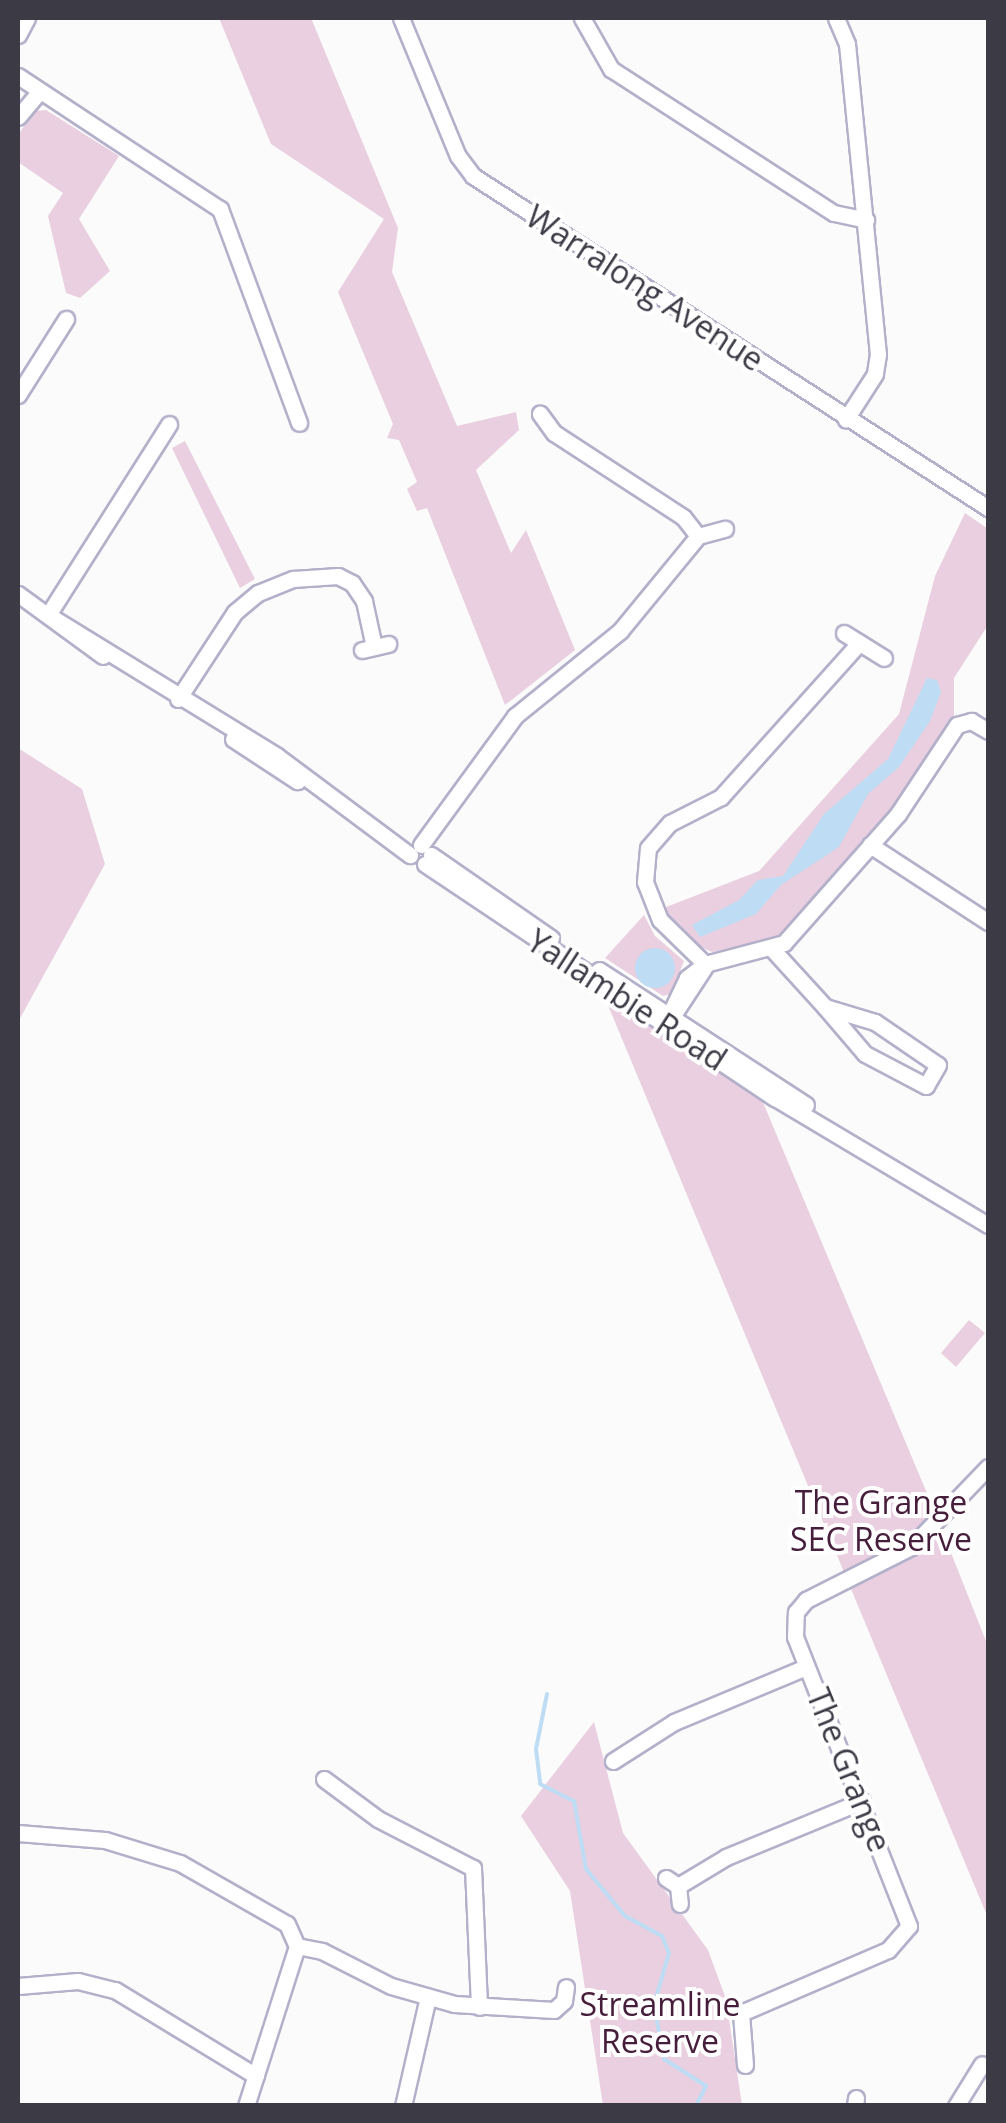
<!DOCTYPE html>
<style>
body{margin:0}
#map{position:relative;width:1006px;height:2123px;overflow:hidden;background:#fbfbfb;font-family:"Open Sans",sans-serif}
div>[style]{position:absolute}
.green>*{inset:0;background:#e9cfdf}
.water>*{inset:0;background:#bedcf3}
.round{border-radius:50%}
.stream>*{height:4px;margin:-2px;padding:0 2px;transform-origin:2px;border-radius:2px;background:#bedcf3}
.roads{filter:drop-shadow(2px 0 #b3b0ca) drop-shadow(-2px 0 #b3b0ca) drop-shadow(0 2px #b3b0ca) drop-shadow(0 -2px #b3b0ca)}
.minor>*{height:15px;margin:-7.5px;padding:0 7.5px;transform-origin:7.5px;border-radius:7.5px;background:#fff}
span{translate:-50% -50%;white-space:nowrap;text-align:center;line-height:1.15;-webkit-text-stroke:8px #fff;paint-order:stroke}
.street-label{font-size:32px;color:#3c3a45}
.park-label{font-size:32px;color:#461d3a}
.frame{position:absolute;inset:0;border:20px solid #3c3a45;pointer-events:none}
</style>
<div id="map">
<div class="green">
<div style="clip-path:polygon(219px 18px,311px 18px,398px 228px,392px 272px,457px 426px,516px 412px,519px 430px,476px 470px,511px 553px,526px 530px,575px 650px,505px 705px,427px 508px,417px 511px,407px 489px,417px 482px,399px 440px,387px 438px,393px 424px,338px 292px,384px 219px,271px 144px)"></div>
<div style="clip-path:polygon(46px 110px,119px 156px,79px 219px,110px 271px,80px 298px,66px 293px,48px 216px,63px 193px,18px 162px,18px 135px,34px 111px)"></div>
<div style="clip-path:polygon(185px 441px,255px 579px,240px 588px,172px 448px)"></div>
<div style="clip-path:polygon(965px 513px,988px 529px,988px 625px,954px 678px,954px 719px,905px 795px,779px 940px,712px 952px,687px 941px,661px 909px,759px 871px,899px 714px,935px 576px)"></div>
<div style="clip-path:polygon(18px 748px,82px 789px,105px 864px,18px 1022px)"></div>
<div style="clip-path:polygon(644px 915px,655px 936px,684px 961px,671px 994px,663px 996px,605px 958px)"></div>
<div style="clip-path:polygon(605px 998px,762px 1100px,934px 1510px,988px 1646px,988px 1918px)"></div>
<div style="clip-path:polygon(969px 1320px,985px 1333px,956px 1367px,941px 1353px)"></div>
<div style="clip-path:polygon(594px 1722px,623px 1833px,708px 1950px,726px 1999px,742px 2105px,603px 2105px,570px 1891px,521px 1816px)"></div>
</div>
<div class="water">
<div style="clip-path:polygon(927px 678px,937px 680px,941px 692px,930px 721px,899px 767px,868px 794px,839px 847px,781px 885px,756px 914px,700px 937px,692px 925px,739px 900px,758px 880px,783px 876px,824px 814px,888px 759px)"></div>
<div class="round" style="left:635px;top:948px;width:40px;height:40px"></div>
</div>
<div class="stream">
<div style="left:547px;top:1694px;width:56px;rotate:101.3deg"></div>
<div style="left:536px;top:1749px;width:35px;rotate:83deg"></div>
<div style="left:540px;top:1784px;width:38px;rotate:27deg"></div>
<div style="left:574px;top:1801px;width:69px;rotate:80deg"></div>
<div style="left:586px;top:1869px;width:61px;rotate:50.3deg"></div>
<div style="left:625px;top:1916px;width:42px;rotate:28.4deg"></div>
<div style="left:662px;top:1936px;width:18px;rotate:68deg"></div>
<div style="left:669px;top:1953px;width:54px;rotate:106.1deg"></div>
<div style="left:654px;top:2005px;width:55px;rotate:79.5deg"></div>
<div style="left:664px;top:2059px;width:50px;rotate:32.7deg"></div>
<div style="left:706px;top:2086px;width:22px;rotate:117deg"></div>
</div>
<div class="roads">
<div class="minor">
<div style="left:401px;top:18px;width:149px;rotate:67.6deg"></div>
<div style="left:458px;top:156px;width:25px;rotate:53deg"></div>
<div style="left:473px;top:176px;width:613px;rotate:32.81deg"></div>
<div style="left:582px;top:18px;width:59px;rotate:60.4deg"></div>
<div style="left:611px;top:69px;width:265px;rotate:32.9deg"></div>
<div style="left:834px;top:213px;width:33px;rotate:12deg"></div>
<div style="left:836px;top:18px;width:28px;rotate:67deg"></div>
<div style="left:847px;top:44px;width:312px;rotate:84.3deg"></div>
<div style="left:878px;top:354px;width:20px;rotate:99deg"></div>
<div style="left:875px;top:374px;width:54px;rotate:122.8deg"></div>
<div style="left:18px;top:35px;width:19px;rotate:-62deg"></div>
<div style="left:18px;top:76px;width:242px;rotate:33.4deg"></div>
<div style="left:220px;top:209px;width:228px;rotate:69.7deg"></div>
<div style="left:18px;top:117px;width:34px;rotate:-50deg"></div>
<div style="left:18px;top:395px;width:90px;rotate:-57.7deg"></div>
<div style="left:698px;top:536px;width:28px;rotate:-15deg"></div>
<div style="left:18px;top:594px;width:105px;rotate:36.1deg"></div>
<div style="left:48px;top:615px;width:269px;rotate:31.6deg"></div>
<div style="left:277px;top:756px;width:166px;rotate:36.7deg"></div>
<div style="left:48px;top:615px;width:226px;rotate:-57.6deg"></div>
<div style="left:844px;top:633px;width:47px;rotate:32deg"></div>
<div style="left:362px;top:650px;width:27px;rotate:-13deg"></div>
<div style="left:178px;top:699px;width:104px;rotate:-56.8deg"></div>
<div style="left:235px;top:612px;width:30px;rotate:-40deg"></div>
<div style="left:258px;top:593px;width:38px;rotate:-22deg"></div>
<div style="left:293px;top:579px;width:45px;rotate:-3.8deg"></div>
<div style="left:338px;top:576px;width:16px;rotate:27deg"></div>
<div style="left:352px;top:583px;width:22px;rotate:56deg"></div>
<div style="left:364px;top:601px;width:47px;rotate:77.7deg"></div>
<div style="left:233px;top:739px;width:77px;rotate:33.3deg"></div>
<div style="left:421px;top:845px;width:160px;rotate:-53.9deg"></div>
<div style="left:515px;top:716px;width:135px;rotate:-39deg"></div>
<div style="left:620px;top:631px;width:123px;rotate:-50.6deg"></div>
<div style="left:698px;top:536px;width:24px;rotate:-128deg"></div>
<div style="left:683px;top:517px;width:154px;rotate:-146.9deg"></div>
<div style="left:554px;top:433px;width:24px;rotate:-126deg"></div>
<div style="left:870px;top:845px;width:141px;rotate:33.1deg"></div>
<div style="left:431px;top:855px;width:146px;rotate:34.7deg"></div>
<div style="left:425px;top:864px;width:421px;rotate:33.8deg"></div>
<div style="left:775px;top:1098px;width:248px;rotate:30.8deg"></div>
<div style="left:773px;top:950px;width:77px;rotate:47.6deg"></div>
<div style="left:825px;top:1007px;width:52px;rotate:16.7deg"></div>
<div style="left:875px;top:1022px;width:76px;rotate:34.3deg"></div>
<div style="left:938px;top:1065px;width:24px;rotate:120deg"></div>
<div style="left:926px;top:1086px;width:69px;rotate:-152.3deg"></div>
<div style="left:865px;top:1054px;width:62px;rotate:-130.4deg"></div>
<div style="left:705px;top:964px;width:63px;rotate:-135.6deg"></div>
<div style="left:660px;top:920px;width:41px;rotate:-111.5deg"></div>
<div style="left:645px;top:882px;width:34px;rotate:-85deg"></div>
<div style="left:648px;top:848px;width:33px;rotate:-49deg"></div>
<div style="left:670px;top:823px;width:57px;rotate:-27deg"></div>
<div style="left:721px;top:797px;width:207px;rotate:-48.1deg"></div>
<div style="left:599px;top:970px;width:247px;rotate:33.1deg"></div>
<div style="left:666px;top:1022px;width:49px;rotate:-64.5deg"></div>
<div style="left:687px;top:978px;width:23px;rotate:-38deg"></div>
<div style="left:705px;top:964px;width:82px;rotate:-14.9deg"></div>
<div style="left:784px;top:943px;width:172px;rotate:-48.5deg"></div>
<div style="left:898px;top:814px;width:107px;rotate:-56.5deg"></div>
<div style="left:957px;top:725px;width:15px;rotate:-16deg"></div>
<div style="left:971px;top:721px;width:20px;rotate:30deg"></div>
<div style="left:668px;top:1023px;width:66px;rotate:-56.8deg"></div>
<div style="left:613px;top:1761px;width:72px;rotate:-32.6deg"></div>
<div style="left:674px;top:1722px;width:143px;rotate:-22.6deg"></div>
<div style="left:324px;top:1779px;width:67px;rotate:36.5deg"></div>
<div style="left:378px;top:1819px;width:107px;rotate:27.3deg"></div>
<div style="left:473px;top:1868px;width:139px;rotate:87.5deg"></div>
<div style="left:18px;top:1833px;width:87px;rotate:4.6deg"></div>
<div style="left:105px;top:1840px;width:78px;rotate:17deg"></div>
<div style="left:180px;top:1863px;width:123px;rotate:29.7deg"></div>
<div style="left:287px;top:1924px;width:24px;rotate:66deg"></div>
<div style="left:666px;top:1878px;width:14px;rotate:34deg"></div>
<div style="left:678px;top:1886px;width:18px;rotate:84deg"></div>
<div style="left:678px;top:1886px;width:56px;rotate:-31.1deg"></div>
<div style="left:726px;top:1857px;width:147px;rotate:-22.4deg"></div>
<div style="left:297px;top:1946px;width:25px;rotate:11deg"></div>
<div style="left:322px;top:1951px;width:77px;rotate:26.9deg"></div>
<div style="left:391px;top:1986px;width:66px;rotate:15.9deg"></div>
<div style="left:454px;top:2004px;width:100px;rotate:3.4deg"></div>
<div style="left:554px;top:2010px;width:13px;rotate:-42deg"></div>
<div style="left:564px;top:2001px;width:14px;rotate:-82deg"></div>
<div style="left:18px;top:1986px;width:60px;rotate:-4.8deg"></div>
<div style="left:78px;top:1981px;width:38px;rotate:14deg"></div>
<div style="left:115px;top:1990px;width:165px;rotate:31.4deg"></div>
<div style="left:745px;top:2065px;width:52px;rotate:-94.4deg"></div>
<div style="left:741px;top:2013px;width:160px;rotate:-23.2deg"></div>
<div style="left:888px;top:1950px;width:32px;rotate:-49deg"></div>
<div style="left:909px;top:1926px;width:311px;rotate:-111.5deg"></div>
<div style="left:795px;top:1637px;width:25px;rotate:-88deg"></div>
<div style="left:796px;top:1612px;width:16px;rotate:-50deg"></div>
<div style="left:806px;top:1600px;width:118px;rotate:-26.8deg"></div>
<div style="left:911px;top:1547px;width:111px;rotate:-46.1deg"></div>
<div style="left:246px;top:2106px;width:168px;rotate:-72.3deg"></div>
<div style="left:403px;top:2106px;width:112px;rotate:-77.1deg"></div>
<div style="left:855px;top:2106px;width:8px;rotate:-83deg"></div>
<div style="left:956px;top:2106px;width:49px;rotate:-58.2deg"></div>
</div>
</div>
<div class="street-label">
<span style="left:645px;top:288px;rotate:33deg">Warralong Avenue</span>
<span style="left:627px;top:1000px;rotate:33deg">Yallambie Road</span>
<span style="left:849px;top:1770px;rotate:68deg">The Grange</span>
</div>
<div class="park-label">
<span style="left:881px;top:1521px">The Grange<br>SEC Reserve</span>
<span style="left:660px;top:2023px">Streamline<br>Reserve</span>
</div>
<div class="frame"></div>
</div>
